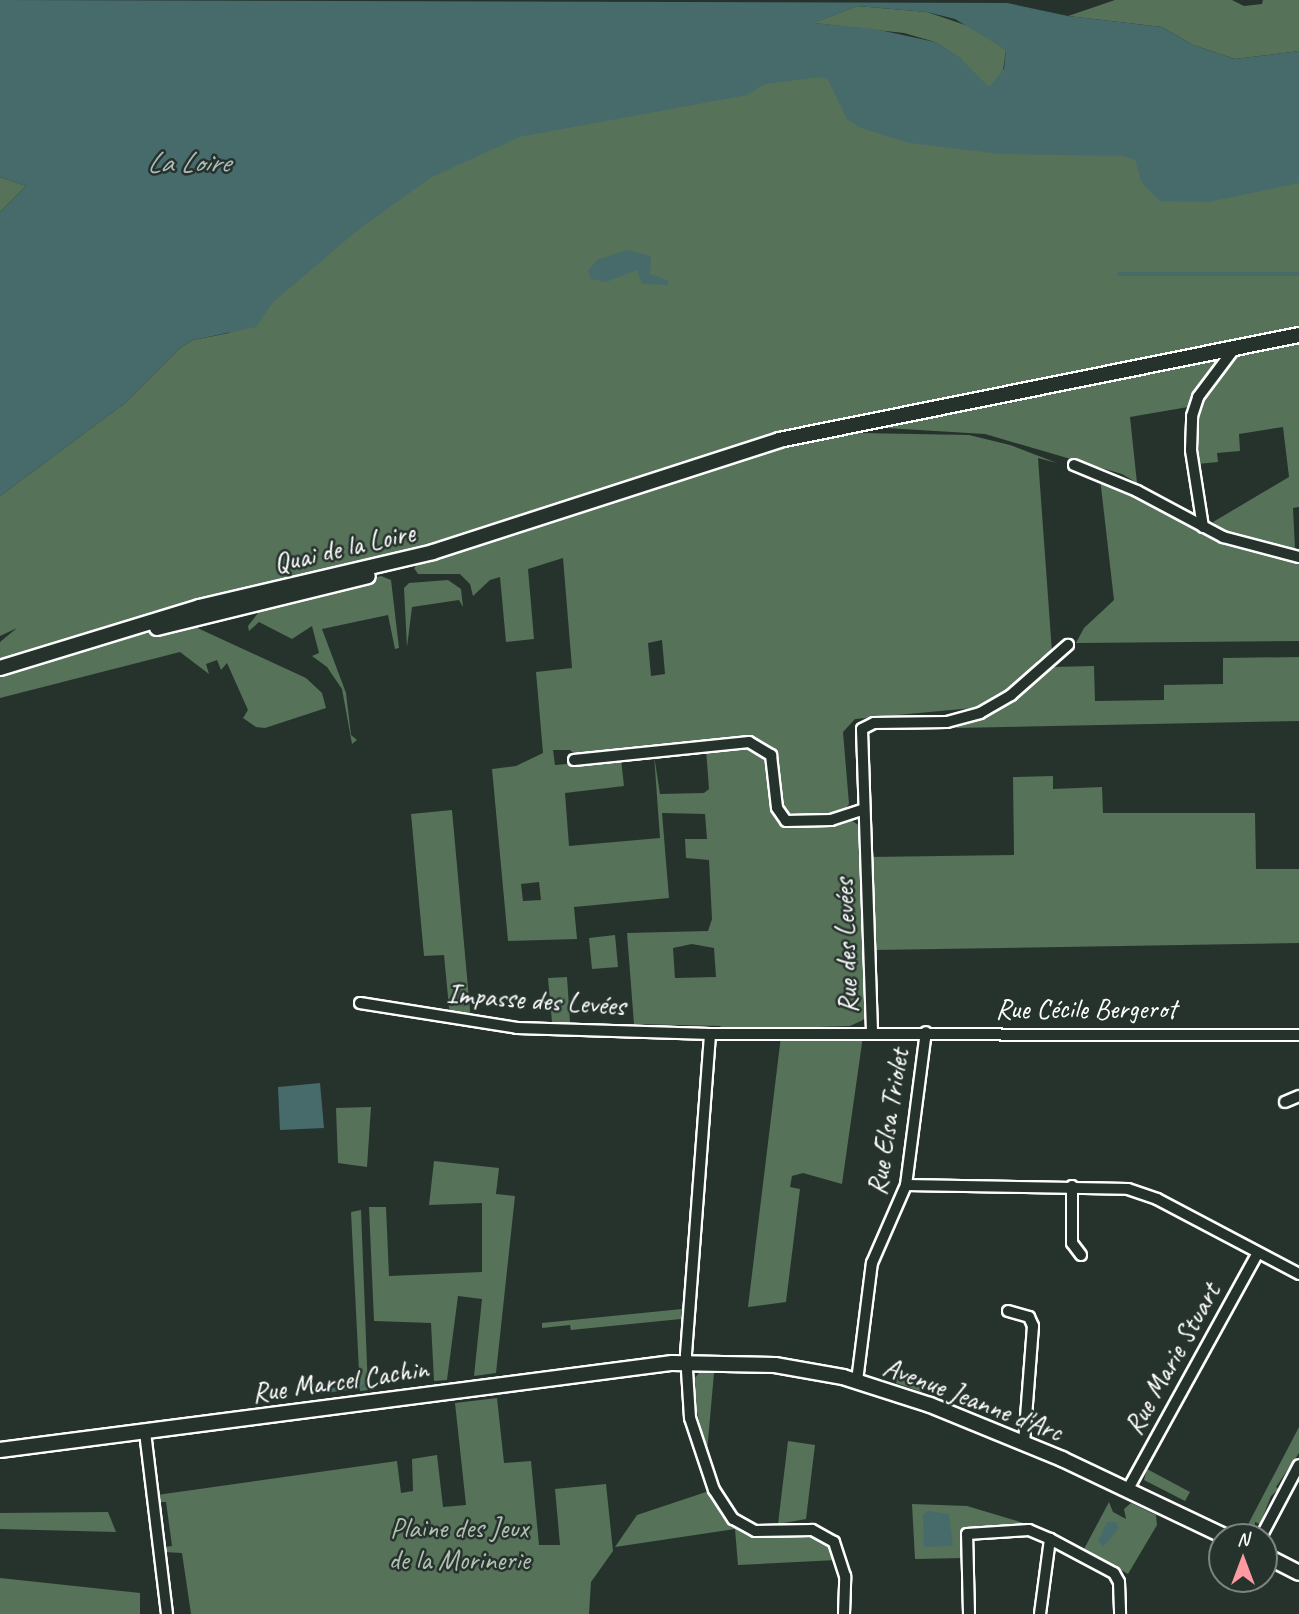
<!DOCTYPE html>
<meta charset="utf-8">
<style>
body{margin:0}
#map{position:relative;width:1299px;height:1614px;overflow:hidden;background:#26332d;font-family:Caveat,sans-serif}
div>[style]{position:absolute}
.green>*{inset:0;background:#567259}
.water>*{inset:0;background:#476b6b}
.stream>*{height:3.5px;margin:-1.75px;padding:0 1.75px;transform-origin:1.75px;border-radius:1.75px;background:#476b6b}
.roads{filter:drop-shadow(2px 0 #fff) drop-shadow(-2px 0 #fff) drop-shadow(0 2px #fff) drop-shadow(0 -2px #fff)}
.street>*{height:10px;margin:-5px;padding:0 5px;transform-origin:5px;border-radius:5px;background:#26332d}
.secondary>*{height:14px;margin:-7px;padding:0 7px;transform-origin:7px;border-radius:7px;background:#26332d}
span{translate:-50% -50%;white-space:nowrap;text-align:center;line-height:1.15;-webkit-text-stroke:5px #26332d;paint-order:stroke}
.street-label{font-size:28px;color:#fff}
.park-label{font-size:28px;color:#b3c0b4}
.water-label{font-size:30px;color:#acbcbc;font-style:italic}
.north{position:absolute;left:1208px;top:1523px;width:70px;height:70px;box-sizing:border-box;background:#26332d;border:2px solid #7d8581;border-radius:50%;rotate:0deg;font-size:19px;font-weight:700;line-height:28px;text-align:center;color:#fff}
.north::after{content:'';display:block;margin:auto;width:24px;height:32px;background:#ff9aa2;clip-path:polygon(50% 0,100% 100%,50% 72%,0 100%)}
</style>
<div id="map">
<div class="green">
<div style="clip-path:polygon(1115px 0,1232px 0,1244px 6px,1262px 4px,1263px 0,1299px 0,1299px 51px,1235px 59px,1193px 45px,1162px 27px,1068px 16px)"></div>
<div style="clip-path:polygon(857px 6px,927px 12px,977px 29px,1006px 50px,1003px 71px,1299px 138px,1299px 330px,721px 452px,487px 532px,0 662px,0 642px,17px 628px,0 636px,0 496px,125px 403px,180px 348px,193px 340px,229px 333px,324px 248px,626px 41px,961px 59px,935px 42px,904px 33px,813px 23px)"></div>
<div style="clip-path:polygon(0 177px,26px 186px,0 212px)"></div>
<div style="clip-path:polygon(1299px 342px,1299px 507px,1293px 508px,1295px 549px,1230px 535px,1213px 522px,1289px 477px,1283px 427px,1239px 434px,1240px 451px,1217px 453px,1218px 462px,1197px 464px,1195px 444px,1205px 387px,1231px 356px)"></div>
<div style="clip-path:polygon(1213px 358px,1217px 363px,1188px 407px,1130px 417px,1137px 483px,1122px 474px,985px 434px,869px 427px,1006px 404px)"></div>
<div style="clip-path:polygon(evenodd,858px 433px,969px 435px,1010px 445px,1057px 463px,1038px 458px,1052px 652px,1039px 659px,1022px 682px,983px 707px,855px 719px,843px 732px,849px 804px,841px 814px,807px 820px,782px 815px,774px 754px,765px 744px,732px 737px,577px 756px,570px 750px,553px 750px,555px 765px,621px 759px,624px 786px,565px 793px,569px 846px,660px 838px,654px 755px,660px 794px,704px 793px,709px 789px,706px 749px,741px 745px,753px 748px,768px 765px,771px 805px,780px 823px,789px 827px,849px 819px,860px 826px,868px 1012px,863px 1020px,850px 1026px,725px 1030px,720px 1026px,634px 1024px,627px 933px,708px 931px,712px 919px,709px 860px,686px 858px,685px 839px,707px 839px,705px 814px,662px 813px,669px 898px,574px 907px,577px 939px,508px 941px,492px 769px,516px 766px,543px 753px,536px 672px,572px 668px,563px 558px,528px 569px,534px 639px,506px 642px,500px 577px,490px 580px,473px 596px,470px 584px,460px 574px,418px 574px,414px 568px,420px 562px,516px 535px,762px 452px,858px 433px,662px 640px,665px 674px,651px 676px,648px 643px,662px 640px,858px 433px,539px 882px,541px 900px,523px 901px,521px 884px,539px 882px,858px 433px,692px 944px,714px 948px,716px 977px,675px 978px,673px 948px,692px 944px)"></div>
<div style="clip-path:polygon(1100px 478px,1228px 543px,1299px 561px,1299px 641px,1076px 643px,1084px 628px,1114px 600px)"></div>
<div style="clip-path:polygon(381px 576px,391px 580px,399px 648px,395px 649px,388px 615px,322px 629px,346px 693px,351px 735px,357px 740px,352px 744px,342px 689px,327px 667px,312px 656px,319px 653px,312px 626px,292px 639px,259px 622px,249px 631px,248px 626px,262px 608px)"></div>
<div style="clip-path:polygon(448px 580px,461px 589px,463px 607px,459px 600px,412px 607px,407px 647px,404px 588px,409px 583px)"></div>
<div style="clip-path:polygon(191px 625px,306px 678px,322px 693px,326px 708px,265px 728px,256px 727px,243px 718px,248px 710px,227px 663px,221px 670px,217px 660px,206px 664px,209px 674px,180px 652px,0 698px,0 675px,133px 636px)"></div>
<div style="clip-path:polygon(1299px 657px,1299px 721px,955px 728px,988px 713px,1052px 667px,1094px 666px,1095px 701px,1164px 700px,1164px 685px,1223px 684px,1223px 658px)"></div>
<div style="clip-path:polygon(1053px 776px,1053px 789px,1102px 787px,1103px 813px,1255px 813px,1256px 869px,1299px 869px,1299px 943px,874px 950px,869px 857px,1014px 855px,1013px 777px)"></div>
<div style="clip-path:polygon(452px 810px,471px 1021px,450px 1018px,444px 955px,424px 956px,411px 814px)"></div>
<div style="clip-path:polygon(615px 935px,618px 967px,592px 969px,589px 938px)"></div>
<div style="clip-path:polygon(567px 977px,570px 1022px,552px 1022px,548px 978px)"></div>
<div style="clip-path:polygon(781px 1036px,863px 1036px,842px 1184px,803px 1173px,792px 1176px,790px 1187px,800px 1189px,786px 1302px,748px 1307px)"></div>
<div style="clip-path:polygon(371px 1107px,367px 1167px,338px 1163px,336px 1108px)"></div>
<div style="clip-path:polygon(434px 1161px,499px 1168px,496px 1194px,515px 1196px,496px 1373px,474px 1376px,482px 1299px,458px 1296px,447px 1380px,434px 1381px,431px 1323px,374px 1321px,369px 1207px,386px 1207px,389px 1276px,482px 1272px,482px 1203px,429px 1205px)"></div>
<div style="clip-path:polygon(361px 1210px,368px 1390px,360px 1391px,351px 1212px)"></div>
<div style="clip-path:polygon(682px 1309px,681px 1319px,571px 1330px,570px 1325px,542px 1328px,542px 1323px)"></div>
<div style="clip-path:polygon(699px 1373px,714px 1373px,707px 1452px,696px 1408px,695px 1378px)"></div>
<div style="clip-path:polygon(898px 1374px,924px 1377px,922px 1392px,896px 1383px)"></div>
<div style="clip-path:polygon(497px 1398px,504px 1463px,531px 1461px,539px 1545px,560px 1545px,555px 1489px,606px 1484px,613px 1551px,591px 1582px,589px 1614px,191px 1614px,182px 1553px,164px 1552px,164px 1547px,172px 1546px,166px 1502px,158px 1502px,157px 1495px,397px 1461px,401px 1493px,413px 1491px,412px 1459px,437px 1455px,443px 1507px,466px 1505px,455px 1403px)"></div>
<div style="clip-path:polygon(1299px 1427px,1299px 1453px,1276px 1487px,1279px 1489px,1271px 1496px,1260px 1524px,1255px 1522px,1254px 1536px,1243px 1534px)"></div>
<div style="clip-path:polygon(788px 1441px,815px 1445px,806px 1519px,778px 1524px)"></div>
<div style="clip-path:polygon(1147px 1469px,1190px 1492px,1185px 1501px,1144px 1480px)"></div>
<div style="clip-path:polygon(709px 1491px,721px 1515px,740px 1531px,765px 1537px,803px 1531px,830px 1543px,837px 1560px,738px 1565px,735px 1529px,615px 1547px,637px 1515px)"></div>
<div style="clip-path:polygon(1109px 1502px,1113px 1512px,1126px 1519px,1124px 1509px,1131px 1503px,1156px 1515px,1157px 1525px,1128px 1574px,1084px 1549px)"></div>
<div style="clip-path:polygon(912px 1504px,967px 1506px,1037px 1527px,962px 1528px,963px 1558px,915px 1559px)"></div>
<div style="clip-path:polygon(108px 1512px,116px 1532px,0 1529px,0 1513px)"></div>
<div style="clip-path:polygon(0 1578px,140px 1593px,140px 1614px,0 1614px)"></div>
</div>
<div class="water">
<div style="clip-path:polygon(evenodd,0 0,1007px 3px,1068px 16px,1162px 27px,1193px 45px,1235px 59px,1299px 51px,1299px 183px,1209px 202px,1160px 201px,1142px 183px,1135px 160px,1124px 156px,1000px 154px,909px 143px,861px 128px,847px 119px,828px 80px,821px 77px,765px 84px,747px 95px,519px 137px,430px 178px,358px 230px,272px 303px,256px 327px,193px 340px,180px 348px,125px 403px,0 496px,0 212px,26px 186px,0 177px,0 0,857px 6px,927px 12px,955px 19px,1006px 50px,1004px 69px,989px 87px,959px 57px,935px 42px,875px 29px,814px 23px,857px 6px)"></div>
<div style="clip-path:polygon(627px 250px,651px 256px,650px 274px,667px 280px,668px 285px,642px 284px,637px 270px,606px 282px,591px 279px,588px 271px,597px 260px)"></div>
<div style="clip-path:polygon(320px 1083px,324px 1128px,280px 1130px,278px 1087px)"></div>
<div style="clip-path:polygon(928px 1511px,949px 1514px,953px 1546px,924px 1547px,923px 1515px)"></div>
<div style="clip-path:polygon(1107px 1522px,1116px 1522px,1119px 1528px,1103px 1547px,1098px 1541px)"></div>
</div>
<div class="stream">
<div style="left:1119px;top:274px;width:180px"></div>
<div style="left:316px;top:1392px;width:49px;rotate:-7deg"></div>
</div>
<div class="roads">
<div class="street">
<div style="left:1074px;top:465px;width:68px;rotate:22.4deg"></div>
<div style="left:1137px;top:491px;width:98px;rotate:28.1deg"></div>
<div style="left:1223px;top:537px;width:79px;rotate:14.7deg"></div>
<div style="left:1203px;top:527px;width:78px;rotate:-98.9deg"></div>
<div style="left:1191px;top:450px;width:34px;rotate:-88deg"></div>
<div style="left:1192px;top:416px;width:20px;rotate:-72deg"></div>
<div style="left:1198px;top:397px;width:60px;rotate:-53.1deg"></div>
<div style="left:574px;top:760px;width:176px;rotate:-5.9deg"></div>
<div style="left:749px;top:742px;width:26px;rotate:31deg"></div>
<div style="left:771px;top:755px;width:53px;rotate:83.5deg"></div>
<div style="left:777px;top:808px;width:16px;rotate:55deg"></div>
<div style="left:786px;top:821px;width:45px;rotate:-1.3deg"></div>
<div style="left:831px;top:820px;width:33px;rotate:-18deg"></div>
<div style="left:360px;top:1003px;width:159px;rotate:9deg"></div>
<div style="left:517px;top:1028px;width:193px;rotate:1.8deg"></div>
<div style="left:872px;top:1031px;width:302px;rotate:-91.9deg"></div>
<div style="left:862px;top:729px;width:13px;rotate:-27deg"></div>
<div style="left:874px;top:723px;width:73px;rotate:-0.8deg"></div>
<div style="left:947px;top:722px;width:34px;rotate:-15deg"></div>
<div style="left:980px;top:713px;width:36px;rotate:-30deg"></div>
<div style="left:1011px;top:695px;width:76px;rotate:-41.3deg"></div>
<div style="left:1285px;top:1102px;width:15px;rotate:-23deg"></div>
<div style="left:906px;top:1185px;width:222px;rotate:1deg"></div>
<div style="left:1128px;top:1189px;width:31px;rotate:19deg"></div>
<div style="left:1157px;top:1199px;width:161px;rotate:27.8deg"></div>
<div style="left:1072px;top:1186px;width:57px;rotate:90deg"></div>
<div style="left:1072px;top:1243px;width:15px;rotate:53deg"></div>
<div style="left:1008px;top:1311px;width:22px;rotate:16deg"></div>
<div style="left:1029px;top:1317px;width:10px;rotate:66deg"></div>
<div style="left:1033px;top:1326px;width:117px;rotate:94.4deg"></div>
<div style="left:857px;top:1381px;width:119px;rotate:-82.8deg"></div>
<div style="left:872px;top:1263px;width:85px;rotate:-66.4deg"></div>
<div style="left:906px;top:1185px;width:154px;rotate:-82.6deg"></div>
<div style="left:145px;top:1432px;width:183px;rotate:83.1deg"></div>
<div style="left:1128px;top:1489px;width:269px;rotate:-61.2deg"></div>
<div style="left:1261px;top:1537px;width:81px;rotate:-62.2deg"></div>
<div style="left:844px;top:1614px;width:38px;rotate:-88deg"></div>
<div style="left:845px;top:1576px;width:36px;rotate:-108deg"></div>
<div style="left:834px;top:1542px;width:25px;rotate:-151deg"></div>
<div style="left:812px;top:1530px;width:57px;rotate:179deg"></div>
<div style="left:755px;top:1531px;width:25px;rotate:-151deg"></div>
<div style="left:733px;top:1519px;width:35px;rotate:-123deg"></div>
<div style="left:714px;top:1490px;width:76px;rotate:-108.4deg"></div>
<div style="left:690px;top:1418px;width:64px;rotate:-93.6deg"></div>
<div style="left:686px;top:1354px;width:321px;rotate:-85.7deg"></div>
<div style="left:710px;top:1034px;width:589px;rotate:0.1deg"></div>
<div style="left:969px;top:1614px;width:80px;rotate:-91.4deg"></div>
<div style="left:967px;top:1534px;width:62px;rotate:-3.7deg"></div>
<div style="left:1029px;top:1530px;width:23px;rotate:23deg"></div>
<div style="left:1040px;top:1614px;width:76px;rotate:-82.4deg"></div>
<div style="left:1050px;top:1539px;width:72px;rotate:28deg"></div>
<div style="left:1114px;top:1573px;width:10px;rotate:61deg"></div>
<div style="left:1119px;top:1582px;width:32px;rotate:88deg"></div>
</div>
<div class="secondary">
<div style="left:157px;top:628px;width:217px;rotate:-13.8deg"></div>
<div style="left:0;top:668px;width:208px;rotate:-17deg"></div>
<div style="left:199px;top:607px;width:240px;rotate:-13.2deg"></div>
<div style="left:433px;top:552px;width:364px;rotate:-17.9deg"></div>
<div style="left:779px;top:440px;width:530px;rotate:-11.42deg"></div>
<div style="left:0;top:1450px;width:678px;rotate:-7.38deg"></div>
<div style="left:672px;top:1363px;width:103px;rotate:1.1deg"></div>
<div style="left:775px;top:1365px;width:69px;rotate:10deg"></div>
<div style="left:843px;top:1377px;width:91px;rotate:17.8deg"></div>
<div style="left:930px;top:1405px;width:143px;rotate:22.2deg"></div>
<div style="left:1062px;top:1459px;width:182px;rotate:25.4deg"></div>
<div style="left:1264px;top:1555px;width:39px;rotate:27deg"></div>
</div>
</div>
<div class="street-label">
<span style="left:344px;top:548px;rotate:-13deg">Quai de la Loire</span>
<span style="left:846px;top:946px;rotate:-92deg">Rue des Levées</span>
<span style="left:536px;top:1000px;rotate:4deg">Impasse des Levées</span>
<span style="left:1086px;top:1009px">Rue Cécile Bergerot</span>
<span style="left:888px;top:1122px;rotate:-81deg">Rue Elsa Triolet</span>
<span style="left:1172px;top:1359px;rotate:-61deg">Rue Marie Stuart</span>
<span style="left:340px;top:1381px;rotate:-8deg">Rue Marcel Cachin</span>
<span style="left:973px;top:1399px;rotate:21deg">Avenue Jeanne d'Arc</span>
</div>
<div class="park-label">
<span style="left:459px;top:1544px">Plaine des Jeux<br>de la Morinerie</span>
</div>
<div class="water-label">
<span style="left:188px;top:162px">La Loire</span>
</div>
<div class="north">N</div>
</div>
